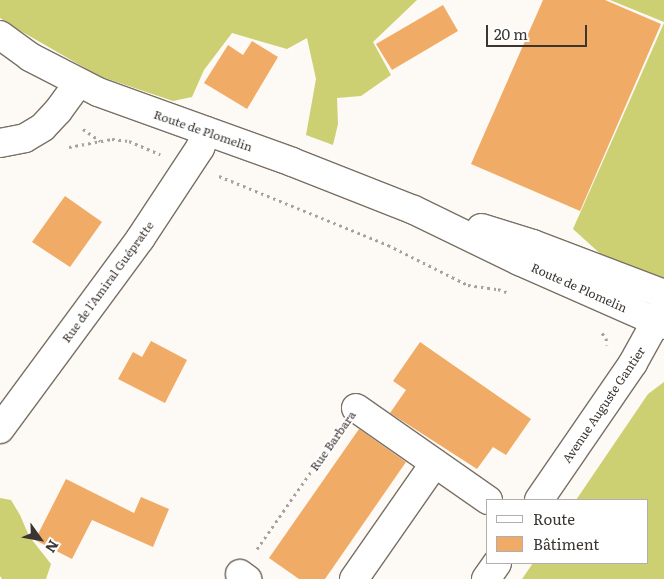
<!DOCTYPE html>
<meta charset="utf-8">
<style>
body{margin:0}
#map{position:relative;width:664px;height:579px;overflow:hidden;background:#fdf9f4;font-family:Literata,serif}
div>[style]{position:absolute}
.forest>*{inset:0;background:#ccd072}
.building>*{inset:0;background:#f0ac66}
.path>*{height:3px;margin-top:-1.5px;transform-origin:0;background:repeating-linear-gradient(90deg,#a7a29e 0 2.5px,transparent 0 6.5px)}
.roads{filter:drop-shadow(1px 0 #7a7066) drop-shadow(-1px 0 #7a7066) drop-shadow(0 1px #7a7066) drop-shadow(0 -1px #7a7066)}
.minor>*{height:28px;margin:-14px;padding:0 14px;transform-origin:14px;border-radius:14px;background:#fff}
.tertiary>*{height:28px;margin:-14px;padding:0 14px;transform-origin:14px;border-radius:14px;background:#fff}
span{translate:-50% -50%;white-space:nowrap;text-align:center;line-height:1.15;-webkit-text-stroke:4px #fff;paint-order:stroke}
.street-label{font-size:12px;color:#3b3632}
.legend{position:absolute;left:486px;top:499px;width:162px;height:65px;box-sizing:border-box;background:#fff;border:1px solid #b1afad;margin:0;padding:6px 9px;list-style:none;font-size:15px;color:#3b3632}
.legend li{display:flex;align-items:center;gap:10px;height:25px}
.legend b{width:25px;border:1px solid #b1afad}
.north{position:absolute;left:15px;top:514px;width:50px;height:50px;-webkit-text-stroke:4px #fff;paint-order:stroke;rotate:122deg;font-size:14px;font-weight:700;line-height:20px;text-align:center;color:#3b3632}
.north::after{content:'';display:block;margin:auto;width:18px;height:22px;background:#3b3632;clip-path:polygon(50% 0,100% 100%,50% 72%,0 100%)}
.scale{position:absolute;left:486px;top:25px;width:101px;height:22px;box-sizing:border-box;border:2px solid #3b3632;border-top:0;padding-left:6px;font-size:15px;line-height:18px;white-space:nowrap;color:#3b3632;-webkit-text-stroke:4px #fff;paint-order:stroke}
</style>
<div id="map">
<div class="forest">
<div style="clip-path:polygon(0 0,417px 0,373px 42px,391px 75px,361px 96px,337px 98px,338px 124px,333px 145px,306px 135px,316px 79px,307px 38px,287px 49px,232px 33px,204px 70px,192px 97px,173px 101px,99px 76px,19px 30px,0 18px)"></div>
<div style="clip-path:polygon(610px 0,664px 0,664px 22px)"></div>
<div style="clip-path:polygon(664px 23px,664px 283px,605px 258px,573px 229px)"></div>
<div style="clip-path:polygon(664px 382px,664px 579px,522px 579px,533px 563px,648px 563px,648px 500px,576px 500px,648px 394px)"></div>
<div style="clip-path:polygon(0 498px,11px 500px,20px 515px,29px 536px,51px 564px,46px 579px,2px 579px,0 576px)"></div>
</div>
<div class="building">
<div style="clip-path:polygon(543px 0,605px 0,661px 24px,580px 211px,471px 164px)"></div>
<div style="clip-path:polygon(443px 5px,458px 31px,392px 70px,376px 44px)"></div>
<div style="clip-path:polygon(252px 41px,278px 57px,247px 109px,204px 83px,228px 45px,243px 55px)"></div>
<div style="clip-path:polygon(65px 196px,102px 222px,70px 267px,32px 242px)"></div>
<div style="clip-path:polygon(151px 341px,187px 360px,165px 403px,118px 379px,133px 352px,142px 357px)"></div>
<div style="clip-path:polygon(420px 342px,531px 419px,506px 455px,493px 447px,477px 469px,390px 413px,406px 390px,393px 381px)"></div>
<div style="clip-path:polygon(359px 429px,406px 462px,325px 579px,299px 579px,269px 558px)"></div>
<div style="clip-path:polygon(66px 479px,134px 513px,141px 497px,169px 509px,153px 547px,92px 520px,72px 559px,35px 540px)"></div>
</div>
<div class="path">
<div style="left:83px;top:129px;width:21px;rotate:35deg"></div>
<div style="left:69px;top:147px;width:44px;rotate:-10.5deg"></div>
<div style="left:112px;top:139px;width:17px;rotate:7deg"></div>
<div style="left:129px;top:141px;width:34px;rotate:23deg"></div>
<div style="left:219px;top:176px;width:183px;rotate:22.2deg"></div>
<div style="left:388px;top:245px;width:89px;rotate:26.6deg"></div>
<div style="left:468px;top:285px;width:30px;rotate:8deg"></div>
<div style="left:498px;top:289px;width:12px;rotate:20deg"></div>
<div style="left:602px;top:333px;width:6px;rotate:51deg"></div>
<div style="left:606px;top:338px;width:7px;rotate:82deg"></div>
<div style="left:257px;top:549px;width:141px;rotate:-55.1deg"></div>
</div>
<div class="roads">
<div class="minor">
<div style="left:0;top:143px;width:25px;rotate:-11deg"></div>
<div style="left:25px;top:138px;width:21px;rotate:-31deg"></div>
<div style="left:43px;top:127px;width:22px;rotate:-47deg"></div>
<div style="left:58px;top:111px;width:34px;rotate:-54deg"></div>
<div style="left:356px;top:408px;width:161px;rotate:34.9deg"></div>
<div style="left:0;top:429px;width:236px;rotate:-53.6deg"></div>
<div style="left:140px;top:239px;width:109px;rotate:-56.6deg"></div>
<div style="left:200px;top:148px;width:18px;rotate:-68deg"></div>
<div style="left:539px;top:500px;width:166px;rotate:-55.5deg"></div>
<div style="left:633px;top:363px;width:64px;rotate:-61deg"></div>
<div style="left:240px;top:574px;width:9px;rotate:36deg"></div>
<div style="left:354px;top:579px;width:141px;rotate:-55.1deg"></div>
<div style="left:486px;top:579px;width:19px;rotate:-55deg"></div>
</div>
<div class="tertiary">
<div style="left:0;top:35px;width:37px;rotate:36deg"></div>
<div style="left:30px;top:57px;width:76px;rotate:27.2deg"></div>
<div style="left:98px;top:92px;width:206px;rotate:19.8deg"></div>
<div style="left:292px;top:162px;width:131px;rotate:21.5deg"></div>
<div style="left:414px;top:210px;width:117px;rotate:25.9deg"></div>
<div style="left:519px;top:261px;width:158px;rotate:23.8deg"></div>
<div style="left:481px;top:228px;width:54px;rotate:17.1deg"></div>
<div style="left:533px;top:244px;width:140px;rotate:20.9deg"></div>
</div>
</div>
<div class="street-label">
<span style="left:203px;top:131px;rotate:19deg">Route de Plomelin</span>
<span style="left:108px;top:282px;rotate:-54deg">Rue de l'Amiral Guépratte</span>
<span style="left:579px;top:288px;rotate:24deg">Route de Plomelin</span>
<span style="left:604px;top:405px;rotate:-56deg">Avenue Auguste Gantier</span>
<span style="left:333px;top:441px;rotate:-55deg">Rue Barbara</span>
</div>
<ul class="legend">
<li><b style="height:6px;background:#fff"></b>Route</li>
<li><b style="height:14px;background:#f0ac66"></b>Bâtiment</li>
</ul>
<div class="north">N</div>
<div class="scale">20 m</div>
</div>
